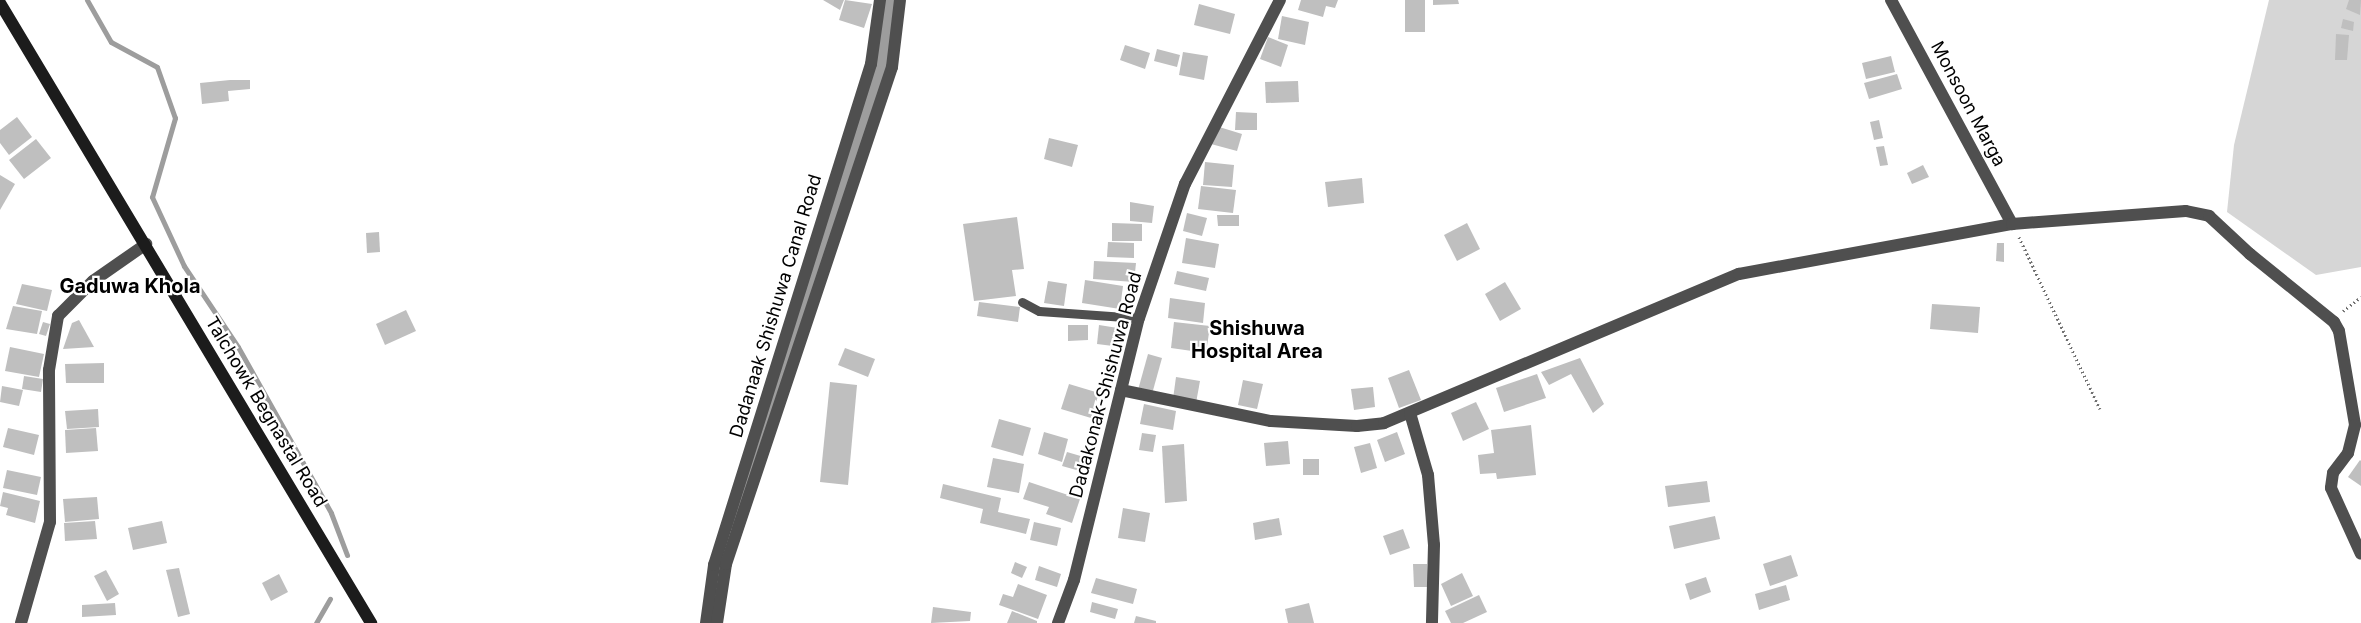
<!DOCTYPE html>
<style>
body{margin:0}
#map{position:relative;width:2361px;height:623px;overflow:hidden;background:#fff;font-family:Inter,sans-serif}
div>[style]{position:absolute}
.green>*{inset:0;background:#d6d6d6}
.stream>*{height:5px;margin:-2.5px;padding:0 2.5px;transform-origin:2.5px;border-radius:2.5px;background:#9d9d9d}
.canal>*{height:18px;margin:-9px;padding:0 9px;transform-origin:9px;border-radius:9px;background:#9d9d9d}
.building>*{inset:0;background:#bfbfbf}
.path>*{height:3px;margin-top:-1.5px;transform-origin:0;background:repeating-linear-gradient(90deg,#717171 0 1.5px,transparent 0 4.5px)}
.service>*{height:9px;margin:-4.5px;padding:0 4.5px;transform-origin:4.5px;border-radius:4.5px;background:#4f4f4f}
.minor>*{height:12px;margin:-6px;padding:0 6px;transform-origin:6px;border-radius:6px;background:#4f4f4f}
.secondary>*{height:12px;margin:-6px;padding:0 6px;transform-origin:6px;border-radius:6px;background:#1c1c1c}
span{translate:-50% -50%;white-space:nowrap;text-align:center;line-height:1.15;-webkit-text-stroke:4.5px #fff;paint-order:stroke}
.street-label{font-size:18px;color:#000}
.neighbourhood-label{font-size:20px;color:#000;font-weight:700}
</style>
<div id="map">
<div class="green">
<div style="clip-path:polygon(2269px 0,2361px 0,2361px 267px,2316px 275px,2227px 212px,2234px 145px)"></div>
</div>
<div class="stream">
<div style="left:87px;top:0;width:48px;rotate:60.3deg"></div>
<div style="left:111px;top:42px;width:52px;rotate:28.5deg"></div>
<div style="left:157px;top:67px;width:54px;rotate:70.6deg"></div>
<div style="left:175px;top:118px;width:82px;rotate:106.2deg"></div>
<div style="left:152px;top:197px;width:76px;rotate:65.1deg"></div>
<div style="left:184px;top:266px;width:97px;rotate:56.3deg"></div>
<div style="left:238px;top:347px;width:190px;rotate:60.7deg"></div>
<div style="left:331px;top:513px;width:45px;rotate:69.1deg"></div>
<div style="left:316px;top:623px;width:28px;rotate:-60deg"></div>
</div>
<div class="canal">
<div style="left:735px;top:521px;width:486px;rotate:-72.4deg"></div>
<div style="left:882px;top:58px;width:58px;rotate:-83.1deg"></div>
</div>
<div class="building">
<div style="clip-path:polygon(823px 0,844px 0,840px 10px)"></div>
<div style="clip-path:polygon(845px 0,872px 4px,864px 28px,839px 20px)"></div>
<div style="clip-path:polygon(1301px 0,1338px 0,1335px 8px,1326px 6px,1323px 17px,1298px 10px)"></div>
<div style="clip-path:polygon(1405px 0,1425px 0,1425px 32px,1405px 32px)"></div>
<div style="clip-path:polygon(1433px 0,1458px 0,1459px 4px,1433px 5px)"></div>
<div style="clip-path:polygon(2349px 0,2361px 0,2360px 15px,2346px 9px)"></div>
<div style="clip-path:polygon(1199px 4px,1235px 14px,1230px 34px,1194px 25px)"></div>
<div style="clip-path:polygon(1282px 16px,1309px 22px,1305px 45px,1278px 39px)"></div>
<div style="clip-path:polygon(2343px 19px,2354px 22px,2353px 31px,2341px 28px)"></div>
<div style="clip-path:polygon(2336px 34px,2349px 35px,2347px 60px,2335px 60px)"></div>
<div style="clip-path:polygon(1268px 37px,1288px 45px,1281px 67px,1260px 59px)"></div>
<div style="clip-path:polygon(1125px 45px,1150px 53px,1145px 69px,1120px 60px)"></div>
<div style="clip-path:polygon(1157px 49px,1180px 55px,1177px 67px,1154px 61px)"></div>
<div style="clip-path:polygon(1183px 52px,1208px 56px,1204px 80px,1179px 75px)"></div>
<div style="clip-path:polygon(1891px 56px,1895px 72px,1866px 79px,1862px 63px)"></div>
<div style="clip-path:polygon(1897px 74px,1902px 89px,1869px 99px,1864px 83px)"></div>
<div style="clip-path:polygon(230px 80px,250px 80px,250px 89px,228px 91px,229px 101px,202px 104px,200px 83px)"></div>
<div style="clip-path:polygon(1298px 81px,1299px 102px,1266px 103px,1265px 82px)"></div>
<div style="clip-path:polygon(1236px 112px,1257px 113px,1257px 130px,1235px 130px)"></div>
<div style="clip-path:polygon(17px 117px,32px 137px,9px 155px,0 143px,0 130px)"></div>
<div style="clip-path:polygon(1879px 120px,1883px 138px,1874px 140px,1870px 122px)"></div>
<div style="clip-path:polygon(1216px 126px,1242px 134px,1237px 151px,1211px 144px)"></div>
<div style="clip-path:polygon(1049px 138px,1078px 145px,1072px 167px,1044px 159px)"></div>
<div style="clip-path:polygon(36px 139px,51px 158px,24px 179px,9px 160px)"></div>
<div style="clip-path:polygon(1884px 146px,1888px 165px,1880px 166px,1876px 147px)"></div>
<div style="clip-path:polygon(1205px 162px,1234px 165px,1232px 187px,1203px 185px)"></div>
<div style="clip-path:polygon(1923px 165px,1929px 177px,1912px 184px,1907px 173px)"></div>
<div style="clip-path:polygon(0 175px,15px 184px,0 210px)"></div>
<div style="clip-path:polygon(1362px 178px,1364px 203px,1328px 207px,1325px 182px)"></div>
<div style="clip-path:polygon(1201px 186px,1236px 190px,1233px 213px,1198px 209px)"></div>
<div style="clip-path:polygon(1130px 202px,1154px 206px,1152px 223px,1130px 221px)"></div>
<div style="clip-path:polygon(1187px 213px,1207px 218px,1202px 236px,1183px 231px)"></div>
<div style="clip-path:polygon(1217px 215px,1239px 215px,1239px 226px,1218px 226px)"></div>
<div style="clip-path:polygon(1017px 217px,1024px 269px,1012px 270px,1016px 296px,974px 301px,963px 224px)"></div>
<div style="clip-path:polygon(1112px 223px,1142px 224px,1142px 241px,1112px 241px)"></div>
<div style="clip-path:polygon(1467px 223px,1480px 249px,1457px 261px,1444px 235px)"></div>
<div style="clip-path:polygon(379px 232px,380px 252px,367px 253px,366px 233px)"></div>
<div style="clip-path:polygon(1186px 238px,1219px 244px,1215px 268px,1182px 263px)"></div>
<div style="clip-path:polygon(1108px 242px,1134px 243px,1134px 258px,1107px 257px)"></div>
<div style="clip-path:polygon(1997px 243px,2004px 243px,2004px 262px,1996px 261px)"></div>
<div style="clip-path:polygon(1094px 261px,1136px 263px,1134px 282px,1093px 279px)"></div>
<div style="clip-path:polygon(1177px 271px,1209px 278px,1206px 291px,1174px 284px)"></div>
<div style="clip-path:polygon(1085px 280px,1123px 286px,1120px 309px,1082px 303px)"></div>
<div style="clip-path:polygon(1048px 281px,1067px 284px,1064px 306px,1044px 303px)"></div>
<div style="clip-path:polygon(1505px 282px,1521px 309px,1500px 321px,1485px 294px)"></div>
<div style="clip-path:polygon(22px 284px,52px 290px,47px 311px,16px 304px)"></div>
<div style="clip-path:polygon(1170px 298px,1205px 303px,1203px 323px,1168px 318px)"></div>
<div style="clip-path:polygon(979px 302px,1020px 307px,1018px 322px,977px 316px)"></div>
<div style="clip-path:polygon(1932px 304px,1980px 307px,1978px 333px,1930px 329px)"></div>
<div style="clip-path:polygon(13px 306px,42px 311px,37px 334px,6px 329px)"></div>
<div style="clip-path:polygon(406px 310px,416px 331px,385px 345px,376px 324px)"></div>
<div style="clip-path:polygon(79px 320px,94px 347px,63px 349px,72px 323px)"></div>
<div style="clip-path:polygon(43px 322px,50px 324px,46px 336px,39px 334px)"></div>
<div style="clip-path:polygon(1174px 322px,1210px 326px,1206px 353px,1171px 348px)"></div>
<div style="clip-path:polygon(1068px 325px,1088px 325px,1088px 340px,1068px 341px)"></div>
<div style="clip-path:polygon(1099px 325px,1124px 329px,1121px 347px,1097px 344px)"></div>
<div style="clip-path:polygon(10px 347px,44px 354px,39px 377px,5px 371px)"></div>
<div style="clip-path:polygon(845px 348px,875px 359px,868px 377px,838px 365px)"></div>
<div style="clip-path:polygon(1148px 354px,1162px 358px,1152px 394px,1138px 390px)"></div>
<div style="clip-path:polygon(1580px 358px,1604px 404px,1593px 413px,1571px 374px,1549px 385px,1541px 372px)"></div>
<div style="clip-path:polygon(104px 363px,104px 383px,66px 383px,65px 364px)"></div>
<div style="clip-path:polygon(1409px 370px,1421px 400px,1399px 408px,1388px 378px)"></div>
<div style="clip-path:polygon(1537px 374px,1546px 398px,1504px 412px,1496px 388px)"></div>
<div style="clip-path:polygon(24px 376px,43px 379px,41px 392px,22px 389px)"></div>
<div style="clip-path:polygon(1176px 377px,1200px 381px,1196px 403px,1173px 399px)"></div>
<div style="clip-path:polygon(1243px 380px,1263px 384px,1257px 409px,1238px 405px)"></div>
<div style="clip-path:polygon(830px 382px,857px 385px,848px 485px,820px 482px)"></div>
<div style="clip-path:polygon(1069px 384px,1099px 393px,1091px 418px,1061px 409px)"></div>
<div style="clip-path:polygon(2px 386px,23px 390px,19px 406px,0 402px)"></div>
<div style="clip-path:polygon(1373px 387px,1375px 407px,1354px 410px,1351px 389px)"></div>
<div style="clip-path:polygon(1476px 402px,1489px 429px,1463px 441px,1451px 413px)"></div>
<div style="clip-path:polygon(1144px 404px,1176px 411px,1173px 430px,1140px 424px)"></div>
<div style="clip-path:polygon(98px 409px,99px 427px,67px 429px,65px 411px)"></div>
<div style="clip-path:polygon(999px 419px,1031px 428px,1023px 456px,991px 447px)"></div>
<div style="clip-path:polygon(1531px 425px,1536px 475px,1497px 479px,1496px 473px,1480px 474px,1478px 455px,1494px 453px,1491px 430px)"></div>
<div style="clip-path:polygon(8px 428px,39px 435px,34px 455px,3px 447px)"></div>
<div style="clip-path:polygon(96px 428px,98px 451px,66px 453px,65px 430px)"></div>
<div style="clip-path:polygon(1044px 432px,1068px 439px,1062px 462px,1038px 454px)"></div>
<div style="clip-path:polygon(1397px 432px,1405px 454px,1385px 462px,1377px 440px)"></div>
<div style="clip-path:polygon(1142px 433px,1156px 435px,1153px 452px,1139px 450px)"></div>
<div style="clip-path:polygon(1288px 441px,1290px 464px,1266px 466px,1264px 443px)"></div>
<div style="clip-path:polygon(1370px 443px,1377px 468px,1361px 473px,1354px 447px)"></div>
<div style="clip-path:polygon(1184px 444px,1187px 501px,1165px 503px,1162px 446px)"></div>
<div style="clip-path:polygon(1067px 452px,1084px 457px,1080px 471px,1062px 466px)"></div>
<div style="clip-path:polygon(993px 458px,1024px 464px,1019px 493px,987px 487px)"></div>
<div style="clip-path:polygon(1303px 459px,1319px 459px,1319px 475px,1303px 475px)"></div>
<div style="clip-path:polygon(2360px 460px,2361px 461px,2361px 486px,2348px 477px)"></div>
<div style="clip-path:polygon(7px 470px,41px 477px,37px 495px,3px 488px)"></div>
<div style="clip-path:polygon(1707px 481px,1710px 502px,1668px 507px,1665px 486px)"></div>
<div style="clip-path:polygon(1029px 482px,1080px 499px,1072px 523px,1046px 514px,1049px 507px,1023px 499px)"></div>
<div style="clip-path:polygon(943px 484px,1001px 498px,998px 512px,1030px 519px,1026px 534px,980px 523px,983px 509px,940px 498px)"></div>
<div style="clip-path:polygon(3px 492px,40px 501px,35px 523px,6px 515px,8px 508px,0 506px)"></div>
<div style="clip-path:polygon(97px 497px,99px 519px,65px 522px,63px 499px)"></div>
<div style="clip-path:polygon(1123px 508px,1150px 513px,1145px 542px,1118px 538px)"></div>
<div style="clip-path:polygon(1715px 516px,1720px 539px,1674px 549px,1669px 526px)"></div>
<div style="clip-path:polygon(1279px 518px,1282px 535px,1255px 540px,1253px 523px)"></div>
<div style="clip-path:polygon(95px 521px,97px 539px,65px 541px,64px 523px)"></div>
<div style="clip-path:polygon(162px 521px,167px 543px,133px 550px,128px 528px)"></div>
<div style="clip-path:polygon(1034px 522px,1061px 528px,1057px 546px,1030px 540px)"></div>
<div style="clip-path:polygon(1403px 529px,1410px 548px,1390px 555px,1383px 536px)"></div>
<div style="clip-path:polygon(1791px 555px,1798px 576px,1770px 586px,1763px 564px)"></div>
<div style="clip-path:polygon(1015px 562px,1027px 567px,1022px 578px,1011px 573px)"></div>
<div style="clip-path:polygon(1413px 564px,1427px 564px,1428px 587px,1414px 587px)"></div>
<div style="clip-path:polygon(1039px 566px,1061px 574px,1057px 587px,1035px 580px)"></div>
<div style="clip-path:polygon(179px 568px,190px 614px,178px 617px,166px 570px)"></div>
<div style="clip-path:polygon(106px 570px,119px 594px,107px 601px,94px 576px)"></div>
<div style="clip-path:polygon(1462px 573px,1473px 596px,1451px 606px,1441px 584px)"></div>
<div style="clip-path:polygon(279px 574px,288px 592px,271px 601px,262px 583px)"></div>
<div style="clip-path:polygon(1706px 577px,1711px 592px,1690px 600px,1685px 584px)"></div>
<div style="clip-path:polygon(1096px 578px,1137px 589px,1133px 604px,1091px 593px)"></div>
<div style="clip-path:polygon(1018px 584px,1047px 595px,1038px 619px,999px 605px,1003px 594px,1013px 597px)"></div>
<div style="clip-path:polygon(1786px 585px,1790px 600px,1759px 610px,1755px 594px)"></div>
<div style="clip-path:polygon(1479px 595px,1487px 612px,1463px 623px,1451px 623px,1445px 611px)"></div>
<div style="clip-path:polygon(1092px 602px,1118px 609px,1115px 619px,1090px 612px)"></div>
<div style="clip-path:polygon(115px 603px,116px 615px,82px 617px,82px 605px)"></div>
<div style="clip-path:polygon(1309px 603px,1314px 623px,1288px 623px,1285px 609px)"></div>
<div style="clip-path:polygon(933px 607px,971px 612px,970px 621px,931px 623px)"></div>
<div style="clip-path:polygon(1012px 611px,1037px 621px,1037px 623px,1007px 623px)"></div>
<div style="clip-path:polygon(1136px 616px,1156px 621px,1156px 623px,1134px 623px)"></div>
</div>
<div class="path">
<div style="left:2019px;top:237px;width:190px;rotate:64.8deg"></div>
<div style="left:2343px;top:311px;width:23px;rotate:-38deg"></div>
</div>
<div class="service">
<div style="left:1022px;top:302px;width:19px;rotate:28deg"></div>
<div style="left:1039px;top:311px;width:100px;rotate:4deg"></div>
</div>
<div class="minor">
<div style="left:1891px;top:0;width:255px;rotate:61.6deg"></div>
<div style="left:1121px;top:390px;width:153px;rotate:11.7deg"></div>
<div style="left:1271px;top:421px;width:86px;rotate:3.3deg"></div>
<div style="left:1357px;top:426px;width:27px;rotate:-6deg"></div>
<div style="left:1384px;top:423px;width:385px;rotate:-22.8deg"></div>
<div style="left:1739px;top:274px;width:278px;rotate:-10.4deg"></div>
<div style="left:2012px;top:224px;width:174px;rotate:-4.3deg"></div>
<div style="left:2186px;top:211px;width:24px;rotate:12deg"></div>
<div style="left:2209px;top:216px;width:56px;rotate:42.8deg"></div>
<div style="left:2250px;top:254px;width:108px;rotate:39deg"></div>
<div style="left:2334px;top:322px;width:10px;rotate:61deg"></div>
<div style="left:2339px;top:331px;width:95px;rotate:80.3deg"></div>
<div style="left:2355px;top:425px;width:29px;rotate:104deg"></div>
<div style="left:2348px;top:453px;width:25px;rotate:127deg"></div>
<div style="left:2333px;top:473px;width:15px;rotate:98deg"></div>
<div style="left:2331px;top:488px;width:72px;rotate:65.6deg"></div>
<div style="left:1410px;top:413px;width:65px;rotate:73.8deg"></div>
<div style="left:1428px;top:475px;width:70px;rotate:85.1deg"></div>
<div style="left:1434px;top:545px;width:78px;rotate:91.5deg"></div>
<div style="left:21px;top:623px;width:105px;rotate:-74deg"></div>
<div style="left:50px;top:522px;width:152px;rotate:-90.4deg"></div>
<div style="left:49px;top:370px;width:55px;rotate:-80.5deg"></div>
<div style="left:58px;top:316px;width:49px;rotate:-45deg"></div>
<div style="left:93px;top:281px;width:65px;rotate:-34.9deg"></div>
<div style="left:706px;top:623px;width:59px;rotate:-82.1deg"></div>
<div style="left:714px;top:565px;width:525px;rotate:-72.6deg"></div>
<div style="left:871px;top:64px;width:65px;rotate:-82deg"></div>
<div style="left:717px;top:623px;width:60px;rotate:-81.3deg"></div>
<div style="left:726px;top:564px;width:524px;rotate:-71.53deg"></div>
<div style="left:892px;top:67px;width:67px;rotate:-83.2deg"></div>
<div style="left:1058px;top:623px;width:46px;rotate:-69.6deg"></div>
<div style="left:1074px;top:580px;width:270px;rotate:-76.1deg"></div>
<div style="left:1139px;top:318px;width:142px;rotate:-71.1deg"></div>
<div style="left:1185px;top:184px;width:207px;rotate:-62.7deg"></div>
</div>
<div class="secondary">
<div style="left:0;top:3px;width:723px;rotate:59.1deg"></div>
</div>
<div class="street-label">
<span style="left:1968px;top:104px;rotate:62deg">Monsoon Marga</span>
<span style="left:776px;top:306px;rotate:-73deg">Dadanaak Shishuwa Canal Road</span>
<span style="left:1106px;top:385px;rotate:-75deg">Dadakonak-Shishuwa Road</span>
<span style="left:266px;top:412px;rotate:59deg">Talchowk Begnastal Road</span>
</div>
<div class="neighbourhood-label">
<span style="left:130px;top:286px">Gaduwa Khola</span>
<span style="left:1257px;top:340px">Shishuwa<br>Hospital Area</span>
</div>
</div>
